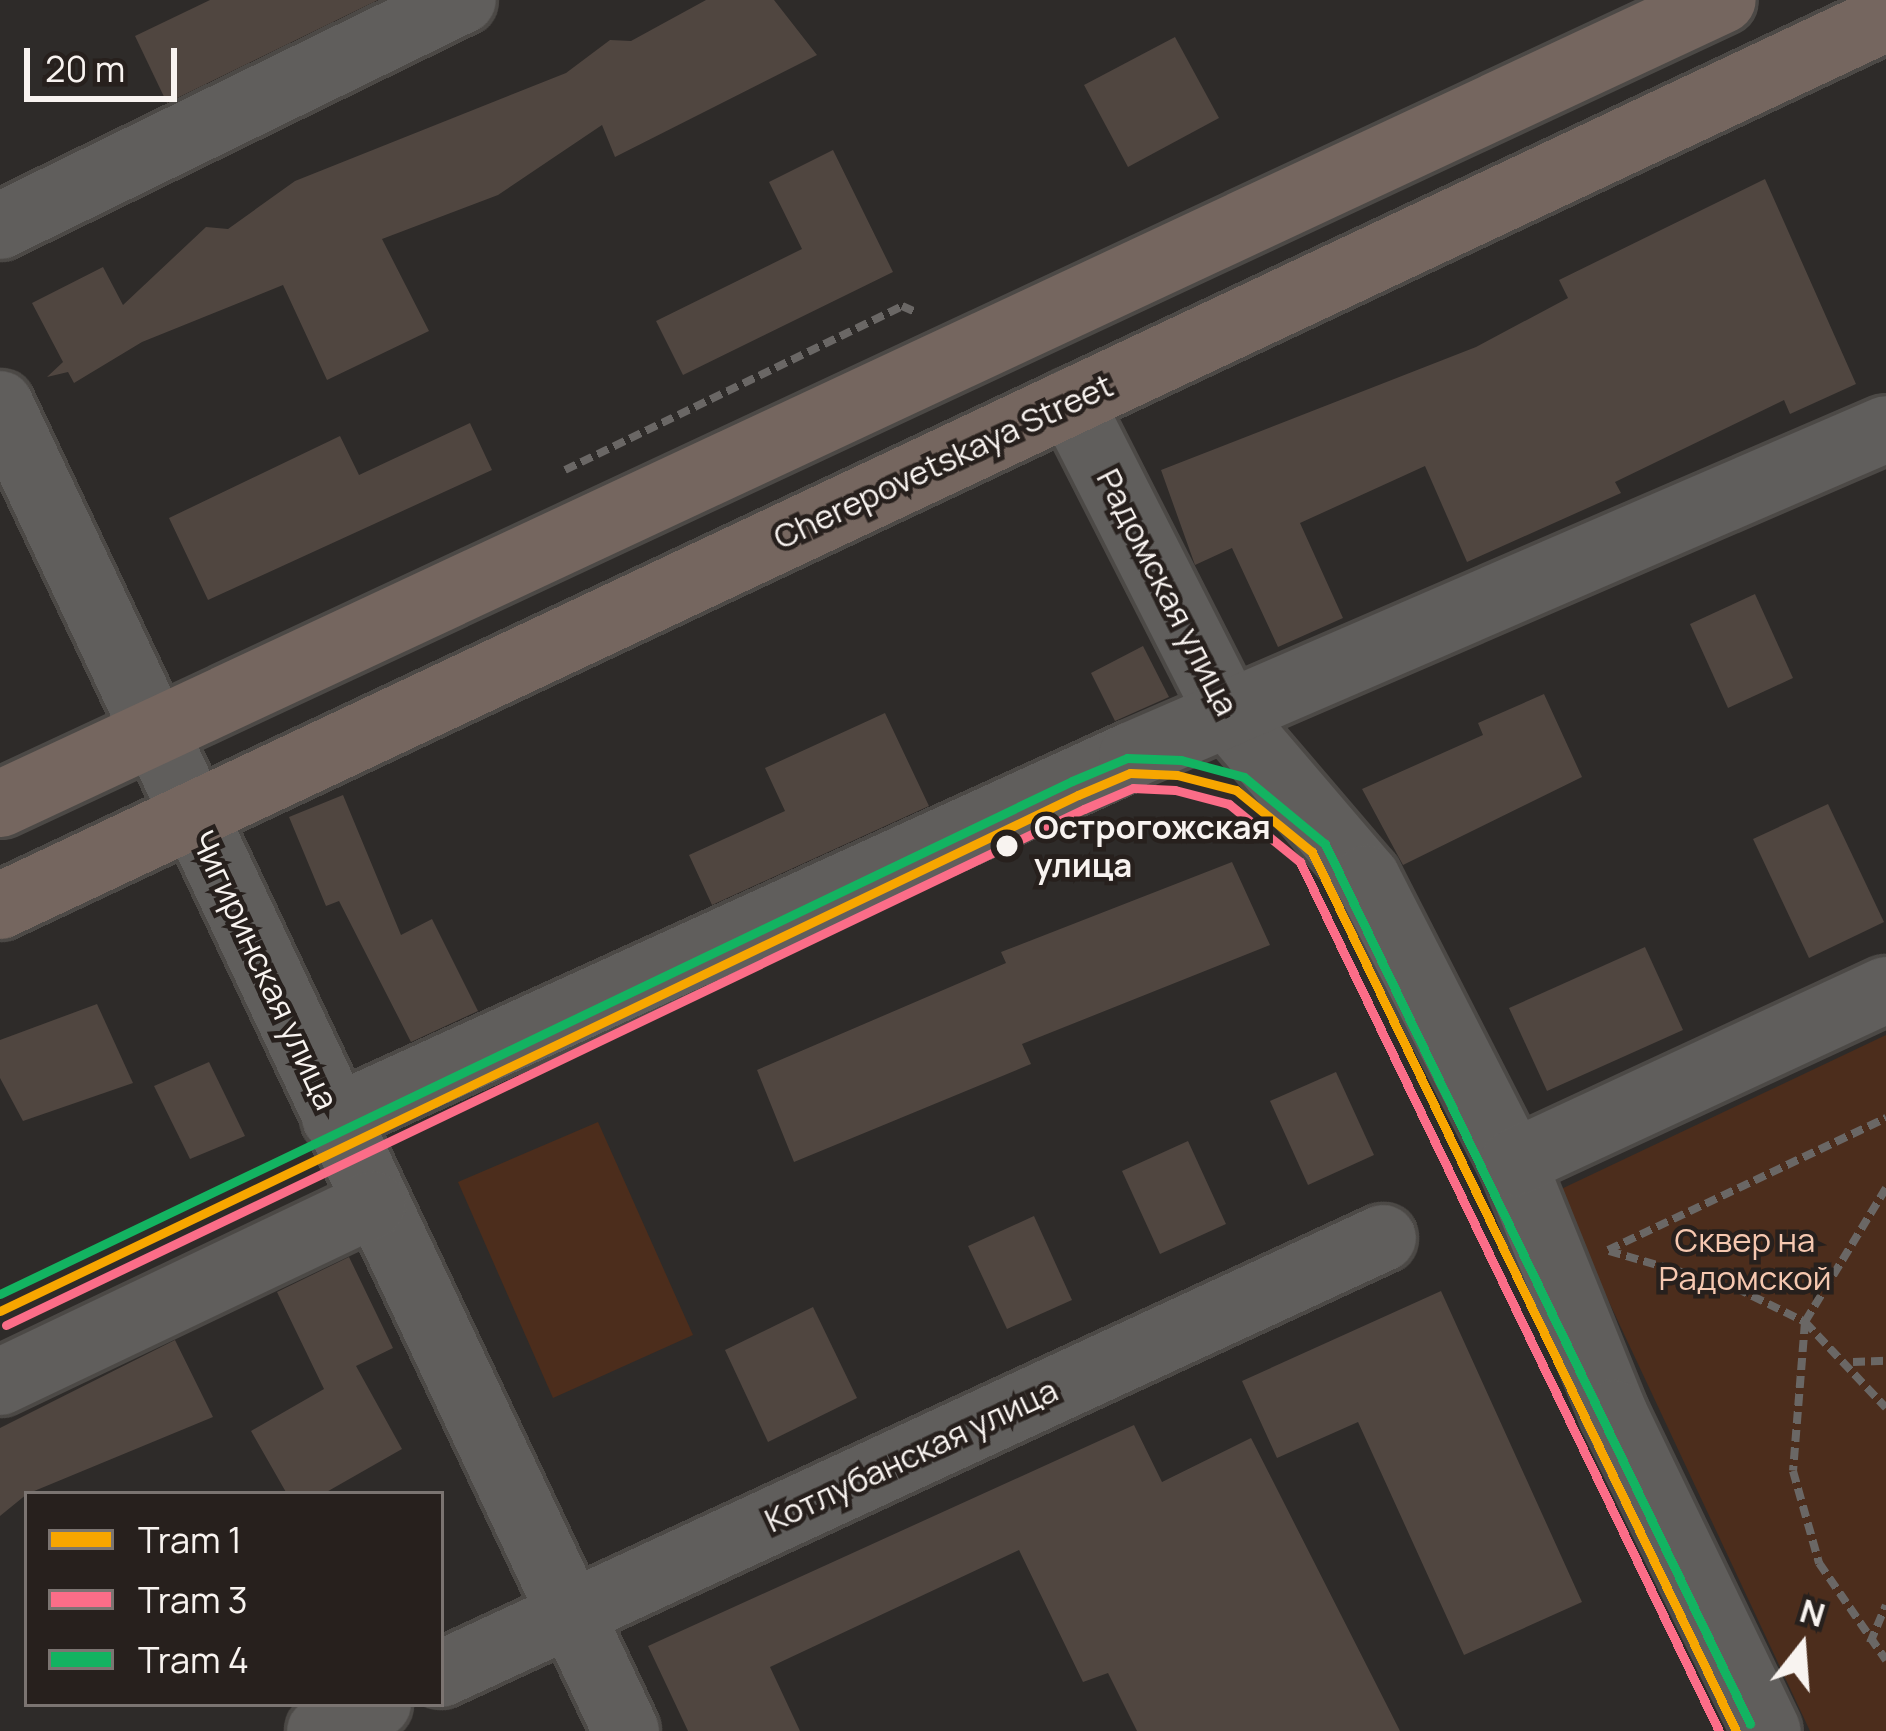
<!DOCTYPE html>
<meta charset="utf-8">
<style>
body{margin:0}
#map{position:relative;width:1886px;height:1731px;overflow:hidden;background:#2e2b29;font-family:Manrope,sans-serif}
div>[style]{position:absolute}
.green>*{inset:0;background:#4c2d1c}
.building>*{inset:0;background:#504640}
.path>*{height:8px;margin-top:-4px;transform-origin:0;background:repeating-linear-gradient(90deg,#6a6765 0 12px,transparent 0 18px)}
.roads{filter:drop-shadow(3px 0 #4c4946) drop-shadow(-3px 0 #4c4946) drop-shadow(0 3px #4c4946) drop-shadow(0 -3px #4c4946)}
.minor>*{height:66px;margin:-33px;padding:0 33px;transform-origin:33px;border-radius:33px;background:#605e5c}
.highway>*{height:66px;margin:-33px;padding:0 33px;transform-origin:33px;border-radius:33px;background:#75665f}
.tram-1>*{height:9px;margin:-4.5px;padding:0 4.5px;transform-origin:4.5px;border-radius:4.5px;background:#f7a600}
.tram-2>*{height:9px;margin:-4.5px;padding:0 4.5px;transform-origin:4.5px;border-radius:4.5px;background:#fb6d88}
.tram-3>*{height:9px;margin:-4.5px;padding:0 4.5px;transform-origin:4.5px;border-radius:4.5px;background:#13b361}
.dots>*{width:33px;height:33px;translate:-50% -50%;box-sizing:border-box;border:6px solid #27201d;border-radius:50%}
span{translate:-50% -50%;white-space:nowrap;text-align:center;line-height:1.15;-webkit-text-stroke:9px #27201d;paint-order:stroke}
.street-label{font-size:33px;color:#f8f3f0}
.stop-label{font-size:33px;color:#f8f3f0;font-weight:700}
.left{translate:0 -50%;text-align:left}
.park-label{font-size:33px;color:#f6c8b0}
.legend{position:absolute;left:24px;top:1491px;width:420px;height:216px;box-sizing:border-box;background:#27201d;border:3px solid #7b7471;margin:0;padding:15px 21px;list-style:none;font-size:36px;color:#f8f3f0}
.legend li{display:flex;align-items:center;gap:24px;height:60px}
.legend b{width:60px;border:3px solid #7b7471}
.north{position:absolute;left:1742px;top:1587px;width:120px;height:120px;-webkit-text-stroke:9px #27201d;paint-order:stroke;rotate:17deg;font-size:33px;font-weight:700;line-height:48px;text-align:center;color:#f8f3f0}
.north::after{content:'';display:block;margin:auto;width:42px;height:54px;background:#f8f3f0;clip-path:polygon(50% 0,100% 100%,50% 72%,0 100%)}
.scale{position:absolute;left:24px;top:48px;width:153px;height:54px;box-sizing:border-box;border:6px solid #f8f3f0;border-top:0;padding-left:15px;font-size:36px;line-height:42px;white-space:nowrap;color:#f8f3f0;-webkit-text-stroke:9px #27201d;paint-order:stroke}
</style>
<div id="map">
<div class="green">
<div style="clip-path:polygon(1886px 1035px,1886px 1731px,1810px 1731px,1557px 1191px)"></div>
<div style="clip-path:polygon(598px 1122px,693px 1335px,553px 1398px,458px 1182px)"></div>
</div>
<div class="building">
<div style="clip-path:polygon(210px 0,378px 0,167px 103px,135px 36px)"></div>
<div style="clip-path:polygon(706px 0,774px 0,817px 55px,615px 157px,602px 125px,498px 195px,382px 239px,429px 331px,327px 380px,283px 285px,142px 342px,74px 383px,68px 372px,47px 377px,63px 362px,32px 303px,103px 267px,123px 305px,206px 227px,228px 229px,295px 181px,566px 73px,610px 40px,631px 41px)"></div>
<div style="clip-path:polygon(1175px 37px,1219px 118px,1128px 167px,1084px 85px)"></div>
<div style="clip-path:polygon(833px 150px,893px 272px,683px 375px,656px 321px,802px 249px,769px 182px)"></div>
<div style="clip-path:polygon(1765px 179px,1856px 384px,1790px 414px,1784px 400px,1615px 482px,1621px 493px,1467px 562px,1425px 466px,1300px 523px,1343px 618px,1278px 647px,1232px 548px,1195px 565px,1161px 470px,1476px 347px,1568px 298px,1559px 280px)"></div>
<div style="clip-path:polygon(470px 423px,492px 470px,208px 600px,169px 518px,340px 436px,359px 475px)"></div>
<div style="clip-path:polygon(1755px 594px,1793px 678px,1728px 708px,1690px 624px)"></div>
<div style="clip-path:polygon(1143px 646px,1169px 697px,1115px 721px,1091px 673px)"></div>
<div style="clip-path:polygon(1544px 694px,1582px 777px,1403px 865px,1362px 789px,1483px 735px,1478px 723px)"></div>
<div style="clip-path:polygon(885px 713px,929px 806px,712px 905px,689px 855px,785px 811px,765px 768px)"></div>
<div style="clip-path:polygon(343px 795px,401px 935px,432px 919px,478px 1011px,411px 1042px,339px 901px,326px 906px,289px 817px)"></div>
<div style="clip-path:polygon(1828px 804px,1884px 922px,1809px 958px,1753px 839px)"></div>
<div style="clip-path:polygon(1232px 862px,1270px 945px,1022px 1044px,1031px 1064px,794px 1162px,757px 1070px,1006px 963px,1001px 952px)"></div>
<div style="clip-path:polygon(1645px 947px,1683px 1030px,1547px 1091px,1509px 1008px)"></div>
<div style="clip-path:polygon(97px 1004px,133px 1083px,23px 1121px,0 1078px,0 1040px)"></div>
<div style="clip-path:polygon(209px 1062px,245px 1136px,190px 1159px,154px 1086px)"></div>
<div style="clip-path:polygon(1336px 1072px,1374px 1155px,1308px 1185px,1270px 1101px)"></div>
<div style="clip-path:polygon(1188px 1141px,1226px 1224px,1160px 1254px,1122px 1171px)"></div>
<div style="clip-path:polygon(1034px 1216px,1072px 1300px,1007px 1329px,968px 1246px)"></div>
<div style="clip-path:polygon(349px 1257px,393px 1348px,356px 1366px,402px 1449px,323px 1494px,287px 1494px,251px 1431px,324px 1389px,277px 1292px)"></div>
<div style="clip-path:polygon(1441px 1291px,1582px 1602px,1464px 1655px,1358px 1422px,1277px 1458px,1242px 1381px)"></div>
<div style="clip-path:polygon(813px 1307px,857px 1398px,768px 1442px,725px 1350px)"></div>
<div style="clip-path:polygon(175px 1340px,213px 1417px,27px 1494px,0 1516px,0 1428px)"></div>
<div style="clip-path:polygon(1134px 1425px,1162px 1482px,1251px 1438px,1400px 1731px,1137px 1731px,1108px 1673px,1083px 1682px,1019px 1550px,770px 1667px,800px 1731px,688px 1731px,648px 1646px)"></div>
</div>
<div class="path">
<div style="left:565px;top:470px;width:375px;rotate:-25.9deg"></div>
<div style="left:902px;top:306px;width:17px;rotate:24deg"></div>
<div style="left:1886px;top:1188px;width:157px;rotate:121.2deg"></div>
<div style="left:1805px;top:1322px;width:149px;rotate:94.6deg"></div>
<div style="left:1793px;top:1471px;width:96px;rotate:74.2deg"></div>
<div style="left:1819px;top:1563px;width:118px;rotate:55.4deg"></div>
<div style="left:1608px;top:1250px;width:308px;rotate:-25.4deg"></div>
<div style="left:1609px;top:1251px;width:132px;rotate:16.2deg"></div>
<div style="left:1736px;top:1288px;width:77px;rotate:26.2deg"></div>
<div style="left:1805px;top:1322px;width:118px;rotate:46.7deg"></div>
<div style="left:1853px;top:1362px;width:33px;rotate:-2deg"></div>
<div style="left:1870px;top:1643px;width:41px;rotate:-67.2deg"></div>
</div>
<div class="roads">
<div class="minor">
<div style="left:0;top:226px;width:515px;rotate:-26.02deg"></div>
<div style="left:1070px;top:402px;width:357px;rotate:63deg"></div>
<div style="left:1232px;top:720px;width:208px;rotate:49.5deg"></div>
<div style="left:1367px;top:878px;width:320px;rotate:62.9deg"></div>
<div style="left:1513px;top:1163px;width:270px;rotate:68deg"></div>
<div style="left:1614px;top:1413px;width:353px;rotate:64.2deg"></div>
<div style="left:0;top:404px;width:1467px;rotate:64.74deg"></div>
<div style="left:335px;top:1118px;width:876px;rotate:-24.49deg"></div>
<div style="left:1132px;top:755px;width:821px;rotate:-23.38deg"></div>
<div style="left:1513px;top:1163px;width:411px;rotate:-24.9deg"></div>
<div style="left:0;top:1382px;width:413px;rotate:-25.5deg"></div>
<div style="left:441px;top:1674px;width:1038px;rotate:-24.84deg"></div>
<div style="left:320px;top:1731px;width:64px;rotate:-25deg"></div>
</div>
<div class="highway">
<div style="left:0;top:804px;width:1901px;rotate:-25.02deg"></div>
<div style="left:0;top:906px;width:2085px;rotate:-25.21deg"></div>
</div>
</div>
<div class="tram-1">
<div style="left:0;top:1311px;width:1195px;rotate:-25.58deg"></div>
<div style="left:1078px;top:795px;width:56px;rotate:-22.9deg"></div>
<div style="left:1130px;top:773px;width:47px;rotate:2.4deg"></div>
<div style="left:1177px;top:775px;width:61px;rotate:14.3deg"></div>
<div style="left:1236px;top:790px;width:98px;rotate:39.2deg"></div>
<div style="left:1312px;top:852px;width:976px;rotate:64.25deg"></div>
</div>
<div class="tram-2">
<div style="left:6px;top:1325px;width:1195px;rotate:-25.58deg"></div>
<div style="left:1084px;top:809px;width:53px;rotate:-23.2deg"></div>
<div style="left:1133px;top:788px;width:42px;rotate:2.7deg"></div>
<div style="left:1175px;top:790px;width:56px;rotate:14.5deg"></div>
<div style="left:1229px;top:804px;width:92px;rotate:39.2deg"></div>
<div style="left:1300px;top:862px;width:965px;rotate:64.26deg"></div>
</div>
<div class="tram-3">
<div style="left:0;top:1294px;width:1188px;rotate:-25.57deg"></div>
<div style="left:1072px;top:781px;width:60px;rotate:-22.7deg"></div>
<div style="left:1127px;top:758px;width:54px;rotate:2.1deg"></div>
<div style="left:1181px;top:760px;width:65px;rotate:15.1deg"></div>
<div style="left:1244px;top:777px;width:105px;rotate:39.6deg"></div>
<div style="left:1325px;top:844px;width:977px;rotate:64.22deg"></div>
</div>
<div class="dots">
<div style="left:1007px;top:846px;background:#f8f3f0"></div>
</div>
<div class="street-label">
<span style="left:943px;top:461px;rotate:-25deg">Cherepovetskaya Street</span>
<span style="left:1168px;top:592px;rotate:63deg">Радомская улица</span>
<span style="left:265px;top:970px;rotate:65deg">Чигиринская улица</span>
<span style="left:911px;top:1455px;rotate:-25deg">Котлубанская улица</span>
</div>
<div class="stop-label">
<span class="left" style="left:1034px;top:846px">Острогожская<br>улица</span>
</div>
<div class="park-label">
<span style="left:1745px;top:1259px">Сквер на<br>Радомской</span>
</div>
<ul class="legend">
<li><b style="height:15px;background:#f7a600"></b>Tram 1</li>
<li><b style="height:15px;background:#fb6d88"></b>Tram 3</li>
<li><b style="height:15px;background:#13b361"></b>Tram 4</li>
</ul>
<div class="north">N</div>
<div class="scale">20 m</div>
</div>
